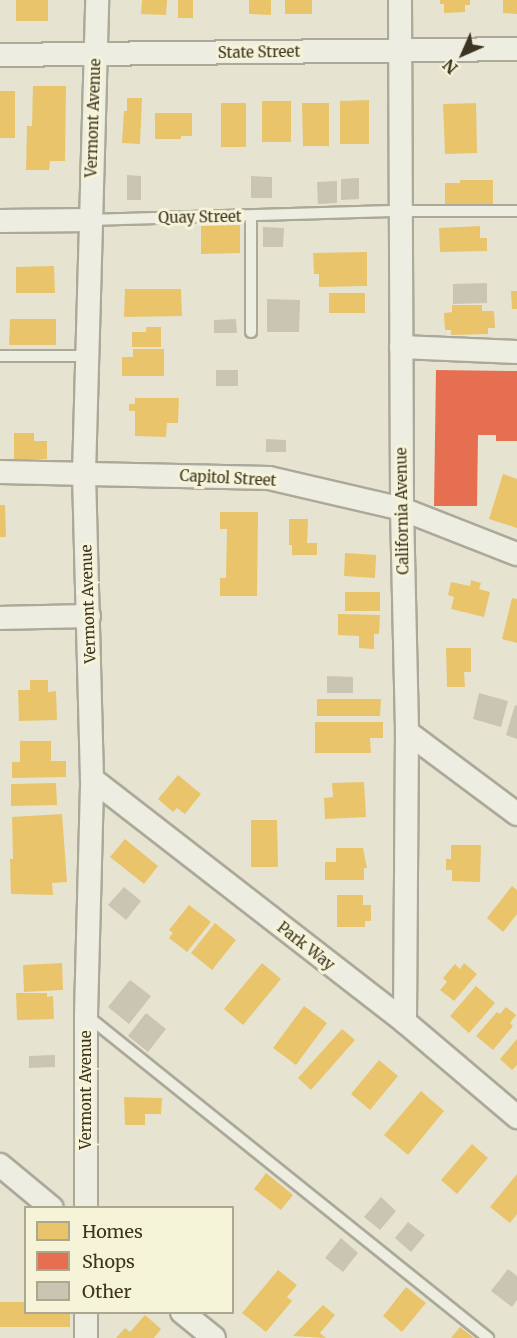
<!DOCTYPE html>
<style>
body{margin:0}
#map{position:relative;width:517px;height:1338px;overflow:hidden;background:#e6e4d1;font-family:Merriweather,serif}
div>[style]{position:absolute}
.homes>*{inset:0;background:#e9c46a}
.shops>*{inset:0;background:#e76f51}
.building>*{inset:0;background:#cac4b2}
.roads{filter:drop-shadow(2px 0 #aca999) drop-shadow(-2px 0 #aca999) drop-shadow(0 2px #aca999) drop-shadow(0 -2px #aca999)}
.service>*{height:10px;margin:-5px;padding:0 5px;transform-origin:5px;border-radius:5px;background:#eeede2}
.minor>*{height:22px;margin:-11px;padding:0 11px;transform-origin:11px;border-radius:11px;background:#eeede2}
span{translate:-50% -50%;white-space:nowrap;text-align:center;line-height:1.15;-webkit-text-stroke:6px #f6f4d8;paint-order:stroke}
.street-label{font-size:15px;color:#3c3320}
.legend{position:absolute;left:24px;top:1206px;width:210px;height:108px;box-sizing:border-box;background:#f6f4d8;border:2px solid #aca78e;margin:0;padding:8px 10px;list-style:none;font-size:18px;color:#3c3320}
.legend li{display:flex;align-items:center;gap:12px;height:30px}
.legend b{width:30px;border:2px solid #aca78e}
.north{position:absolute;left:433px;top:24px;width:60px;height:60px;-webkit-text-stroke:4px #f6f4d8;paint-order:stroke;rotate:225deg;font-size:16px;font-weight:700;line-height:24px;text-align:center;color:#3c3320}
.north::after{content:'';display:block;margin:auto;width:21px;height:27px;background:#3c3320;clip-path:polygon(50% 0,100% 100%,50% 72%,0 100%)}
</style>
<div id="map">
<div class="homes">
<div style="clip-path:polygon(16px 0,48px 0,48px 21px,16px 21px)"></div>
<div style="clip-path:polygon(142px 0,167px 0,166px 15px,141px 14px)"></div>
<div style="clip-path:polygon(178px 0,193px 0,193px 18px,178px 18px)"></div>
<div style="clip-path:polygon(249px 0,271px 0,271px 15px,249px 14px)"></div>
<div style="clip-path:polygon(285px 0,312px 0,312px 14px,285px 14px)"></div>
<div style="clip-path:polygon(440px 0,470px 0,470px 5px,465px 5px,465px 12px,444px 13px,444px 4px,440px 4px)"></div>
<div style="clip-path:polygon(503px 0,517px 0,517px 14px,503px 13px)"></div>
<div style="clip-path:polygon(33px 86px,66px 86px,65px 161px,50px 161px,49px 170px,26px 170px,27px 126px,32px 126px)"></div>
<div style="clip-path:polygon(0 91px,15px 91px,15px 138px,0 138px)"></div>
<div style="clip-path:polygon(127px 98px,142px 98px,140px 144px,122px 143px,124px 111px,127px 111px)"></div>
<div style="clip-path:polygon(369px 100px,369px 144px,340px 144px,340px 101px)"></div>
<div style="clip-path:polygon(262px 101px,291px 101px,291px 142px,262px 142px)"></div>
<div style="clip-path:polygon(221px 103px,246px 103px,246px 147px,221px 147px)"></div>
<div style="clip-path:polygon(302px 103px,329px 103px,329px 146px,303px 146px)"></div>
<div style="clip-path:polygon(476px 103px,477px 153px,445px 154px,443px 104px)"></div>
<div style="clip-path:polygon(155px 113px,192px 113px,192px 136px,181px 136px,181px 139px,155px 139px)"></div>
<div style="clip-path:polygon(460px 180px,493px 180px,493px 205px,445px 205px,445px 183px,460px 183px)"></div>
<div style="clip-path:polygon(240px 225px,240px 253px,201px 254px,201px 226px)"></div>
<div style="clip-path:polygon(480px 226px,480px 238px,487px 238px,487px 251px,440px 252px,439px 228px)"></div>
<div style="clip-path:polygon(367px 252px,367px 286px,319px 287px,319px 274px,314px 274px,313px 253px)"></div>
<div style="clip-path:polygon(54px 266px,55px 293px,16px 293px,16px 267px)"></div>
<div style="clip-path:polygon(125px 289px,181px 289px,182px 316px,124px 317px)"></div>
<div style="clip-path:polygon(511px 291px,517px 291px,517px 309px,512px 309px)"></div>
<div style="clip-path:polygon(329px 293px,365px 293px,365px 313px,329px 313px)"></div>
<div style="clip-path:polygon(452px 305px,482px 305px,482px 311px,494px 311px,495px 328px,488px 328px,488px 334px,451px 335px,451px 330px,445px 330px,444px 313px,452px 312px)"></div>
<div style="clip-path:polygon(10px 319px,56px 319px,56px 345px,9px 345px)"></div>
<div style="clip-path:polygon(146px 327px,161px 327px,161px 347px,132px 347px,132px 332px,146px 332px)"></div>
<div style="clip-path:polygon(133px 349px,164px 349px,164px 376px,122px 376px,122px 357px,133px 357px)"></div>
<div style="clip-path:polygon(135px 398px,179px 398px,178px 423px,167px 423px,166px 437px,135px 436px,135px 411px,129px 411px,129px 404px,135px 404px)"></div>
<div style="clip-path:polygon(14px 433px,34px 433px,34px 441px,47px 441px,47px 459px,14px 459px)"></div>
<div style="clip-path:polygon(503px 474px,517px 479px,517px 528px,489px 519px)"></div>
<div style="clip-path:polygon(0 505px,5px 505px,6px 537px,0 537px)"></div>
<div style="clip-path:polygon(220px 512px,258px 512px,257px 596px,220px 596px,220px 578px,226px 578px,227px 529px,220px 529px)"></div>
<div style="clip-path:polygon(289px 519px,308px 519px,307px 543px,317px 543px,317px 555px,292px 555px,292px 545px,289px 545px)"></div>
<div style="clip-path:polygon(345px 553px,376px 555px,375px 578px,344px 576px)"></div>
<div style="clip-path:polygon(471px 580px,481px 583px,479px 589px,490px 592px,484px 617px,451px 609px,454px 597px,448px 595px,451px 582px,470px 586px)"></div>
<div style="clip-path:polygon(345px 592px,380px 592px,380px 611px,345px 611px)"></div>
<div style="clip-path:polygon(512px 598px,517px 599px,517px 643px,502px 639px)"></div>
<div style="clip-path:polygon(338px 614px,380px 615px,379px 634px,374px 634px,374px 649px,359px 648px,359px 636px,338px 635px)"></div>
<div style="clip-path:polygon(446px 648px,471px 648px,471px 672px,464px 672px,465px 687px,447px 687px)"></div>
<div style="clip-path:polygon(30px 680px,48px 680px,48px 692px,56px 691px,57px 720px,19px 721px,18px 690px,30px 690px)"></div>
<div style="clip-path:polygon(317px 699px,381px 699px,380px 716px,317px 716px)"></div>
<div style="clip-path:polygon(315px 722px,383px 722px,383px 738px,370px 738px,371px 753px,315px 753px)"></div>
<div style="clip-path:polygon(20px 741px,51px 741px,51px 761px,66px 761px,66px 777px,12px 778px,12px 762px,20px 762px)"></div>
<div style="clip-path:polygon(178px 775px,201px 794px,185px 814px,177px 808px,173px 812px,158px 799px)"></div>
<div style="clip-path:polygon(364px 782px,366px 817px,325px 819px,324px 798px,333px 797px,332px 783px)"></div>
<div style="clip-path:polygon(56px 783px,57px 805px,11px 806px,11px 784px)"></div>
<div style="clip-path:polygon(62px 814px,67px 882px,52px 883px,53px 895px,11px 894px,10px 859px,13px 859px,12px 817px)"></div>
<div style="clip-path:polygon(251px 820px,277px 820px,278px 867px,251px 867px)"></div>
<div style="clip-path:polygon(125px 839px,158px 866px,144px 884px,110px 857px)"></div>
<div style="clip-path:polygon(451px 845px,481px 845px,480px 882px,452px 881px,452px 870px,446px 870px,446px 859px,451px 859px)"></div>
<div style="clip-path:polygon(336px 848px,363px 848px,367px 868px,364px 868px,364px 880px,325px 880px,325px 862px,336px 862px)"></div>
<div style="clip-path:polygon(512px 886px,517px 890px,517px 914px,503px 932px,487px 918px)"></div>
<div style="clip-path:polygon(337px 895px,363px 895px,363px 905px,371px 905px,371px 921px,365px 921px,365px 927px,337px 927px)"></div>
<div style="clip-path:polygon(189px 905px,211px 922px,187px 952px,169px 938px,173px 933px,169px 930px)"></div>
<div style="clip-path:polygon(215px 923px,236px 940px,212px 970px,191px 953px)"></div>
<div style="clip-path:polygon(62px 963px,63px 990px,24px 992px,23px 965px)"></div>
<div style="clip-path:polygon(262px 963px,281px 979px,243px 1025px,224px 1009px)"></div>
<div style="clip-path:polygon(464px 963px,477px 974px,454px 1001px,440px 990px,447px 982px,443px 978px,455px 964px,460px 969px)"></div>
<div style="clip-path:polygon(476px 986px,495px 1003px,469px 1033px,450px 1016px)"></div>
<div style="clip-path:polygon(16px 993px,47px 993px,47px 997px,53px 996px,54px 1019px,17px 1020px)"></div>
<div style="clip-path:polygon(304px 1006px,327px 1023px,296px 1065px,273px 1048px)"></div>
<div style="clip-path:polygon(506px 1007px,516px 1015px,510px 1023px,513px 1026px,493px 1050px,476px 1036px,497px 1012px,500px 1014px)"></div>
<div style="clip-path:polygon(342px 1029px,355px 1040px,311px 1090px,298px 1078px)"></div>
<div style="clip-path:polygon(517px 1039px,517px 1065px,512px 1070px,500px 1059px)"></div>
<div style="clip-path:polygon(379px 1060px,398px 1076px,370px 1110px,351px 1094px)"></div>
<div style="clip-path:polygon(421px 1091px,444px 1111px,408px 1155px,384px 1135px)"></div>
<div style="clip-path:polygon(124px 1097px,162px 1098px,161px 1114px,145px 1114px,145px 1125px,125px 1125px)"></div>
<div style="clip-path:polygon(472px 1144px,488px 1158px,457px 1194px,441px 1180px)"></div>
<div style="clip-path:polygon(266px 1173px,293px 1195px,281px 1210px,254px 1189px)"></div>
<div style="clip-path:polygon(517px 1174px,517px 1214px,510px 1223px,490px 1207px)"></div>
<div style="clip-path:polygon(278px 1270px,297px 1285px,287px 1297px,292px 1301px,266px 1332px,242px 1313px)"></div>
<div style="clip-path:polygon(406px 1287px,426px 1303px,402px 1332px,383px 1316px)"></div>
<div style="clip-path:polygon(0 1302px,26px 1302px,26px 1312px,70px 1312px,70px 1327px,0 1327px)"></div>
<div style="clip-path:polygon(323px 1305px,335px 1315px,320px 1333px,326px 1338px,293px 1336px)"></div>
<div style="clip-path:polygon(145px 1315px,161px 1329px,154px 1338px,116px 1338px,125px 1328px,130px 1332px)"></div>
<div style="clip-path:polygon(460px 1327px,474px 1338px,451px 1338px)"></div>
</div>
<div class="shops">
<div style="clip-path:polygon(436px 370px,517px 371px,517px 441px,496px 441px,496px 435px,478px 435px,477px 506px,434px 506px)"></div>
</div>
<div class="building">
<div style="clip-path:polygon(127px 175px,141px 176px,141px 200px,127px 200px)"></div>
<div style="clip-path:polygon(251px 176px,272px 177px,272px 198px,251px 198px)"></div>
<div style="clip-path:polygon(359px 178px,359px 199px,341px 200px,341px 179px)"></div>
<div style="clip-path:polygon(337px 181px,337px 203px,318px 204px,317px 182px)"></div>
<div style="clip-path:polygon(263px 227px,284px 228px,283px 247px,263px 247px)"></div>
<div style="clip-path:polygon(487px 283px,487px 303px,453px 304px,453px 284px)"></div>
<div style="clip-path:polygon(267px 299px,300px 300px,299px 332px,267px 332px)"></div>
<div style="clip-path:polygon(236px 319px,237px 333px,214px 333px,214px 320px)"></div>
<div style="clip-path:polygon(216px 370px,238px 370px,238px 386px,216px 386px)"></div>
<div style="clip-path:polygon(266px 439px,286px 440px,286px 452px,266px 452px)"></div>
<div style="clip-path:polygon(327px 676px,353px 677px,353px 693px,327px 693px)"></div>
<div style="clip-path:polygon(479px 693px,508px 701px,501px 727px,473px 719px)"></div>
<div style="clip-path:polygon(515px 705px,517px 706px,517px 739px,506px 735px)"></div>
<div style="clip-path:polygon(124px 887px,141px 901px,126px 920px,108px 905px)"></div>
<div style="clip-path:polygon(130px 980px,151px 996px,129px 1024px,108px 1007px)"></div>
<div style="clip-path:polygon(146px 1013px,166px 1029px,148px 1052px,128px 1036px)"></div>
<div style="clip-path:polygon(55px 1055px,55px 1067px,29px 1068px,29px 1056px)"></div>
<div style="clip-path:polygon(381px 1197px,396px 1211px,380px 1230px,364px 1217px)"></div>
<div style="clip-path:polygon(408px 1222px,425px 1235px,411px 1252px,395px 1238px)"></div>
<div style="clip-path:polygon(341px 1238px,358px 1253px,343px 1272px,325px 1258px)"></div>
<div style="clip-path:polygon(508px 1269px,517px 1276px,517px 1300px,512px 1307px,491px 1291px)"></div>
</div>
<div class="roads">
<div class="service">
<div style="left:251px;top:216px;width:116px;rotate:90deg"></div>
<div style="left:89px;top:220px;width:311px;rotate:-1.7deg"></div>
<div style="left:400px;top:211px;width:117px"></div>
<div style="left:0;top:356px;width:87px"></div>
<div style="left:86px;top:1015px;width:516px;rotate:38.78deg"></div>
</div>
<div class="minor">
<div style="left:400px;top:0;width:509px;rotate:89.77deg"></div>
<div style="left:402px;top:509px;width:223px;rotate:88.7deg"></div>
<div style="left:407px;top:732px;width:290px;rotate:90.4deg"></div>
<div style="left:0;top:55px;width:517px;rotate:-0.66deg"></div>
<div style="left:0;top:221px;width:89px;rotate:-0.6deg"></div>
<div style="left:401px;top:347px;width:116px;rotate:2.5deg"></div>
<div style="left:0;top:472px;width:269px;rotate:1.3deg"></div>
<div style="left:269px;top:478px;width:137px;rotate:13.1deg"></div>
<div style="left:402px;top:509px;width:123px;rotate:21.4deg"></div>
<div style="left:0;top:618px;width:89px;rotate:-1.3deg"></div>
<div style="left:407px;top:732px;width:137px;rotate:36.7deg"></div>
<div style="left:92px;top:779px;width:396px;rotate:37.8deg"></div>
<div style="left:405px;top:1022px;width:147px;rotate:40.3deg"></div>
<div style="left:0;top:1165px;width:67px;rotate:39.6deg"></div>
<div style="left:86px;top:1208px;width:193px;rotate:-90deg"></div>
<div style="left:86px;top:1015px;width:236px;rotate:-88.5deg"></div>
<div style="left:92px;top:779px;width:305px;rotate:-91.5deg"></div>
<div style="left:84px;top:474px;width:474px;rotate:-88.4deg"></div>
<div style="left:86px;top:1312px;width:26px;rotate:90deg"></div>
<div style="left:182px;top:1312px;width:41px;rotate:39.1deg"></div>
</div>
</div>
<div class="street-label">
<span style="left:259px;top:52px;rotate:-1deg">State Street</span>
<span style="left:93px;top:118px;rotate:-88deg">Vermont Avenue</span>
<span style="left:200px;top:217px;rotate:-1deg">Quay Street</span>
<span style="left:228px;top:478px;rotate:3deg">Capitol Street</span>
<span style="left:402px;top:511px;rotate:-91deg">California Avenue</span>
<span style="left:88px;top:604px;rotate:-92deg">Vermont Avenue</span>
<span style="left:306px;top:946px;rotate:38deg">Park Way</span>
<span style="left:86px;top:1090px;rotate:-90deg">Vermont Avenue</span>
</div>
<ul class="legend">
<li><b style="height:16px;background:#e9c46a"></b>Homes</li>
<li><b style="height:16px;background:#e76f51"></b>Shops</li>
<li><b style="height:16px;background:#cac4b2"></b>Other</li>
</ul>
<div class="north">N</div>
</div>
